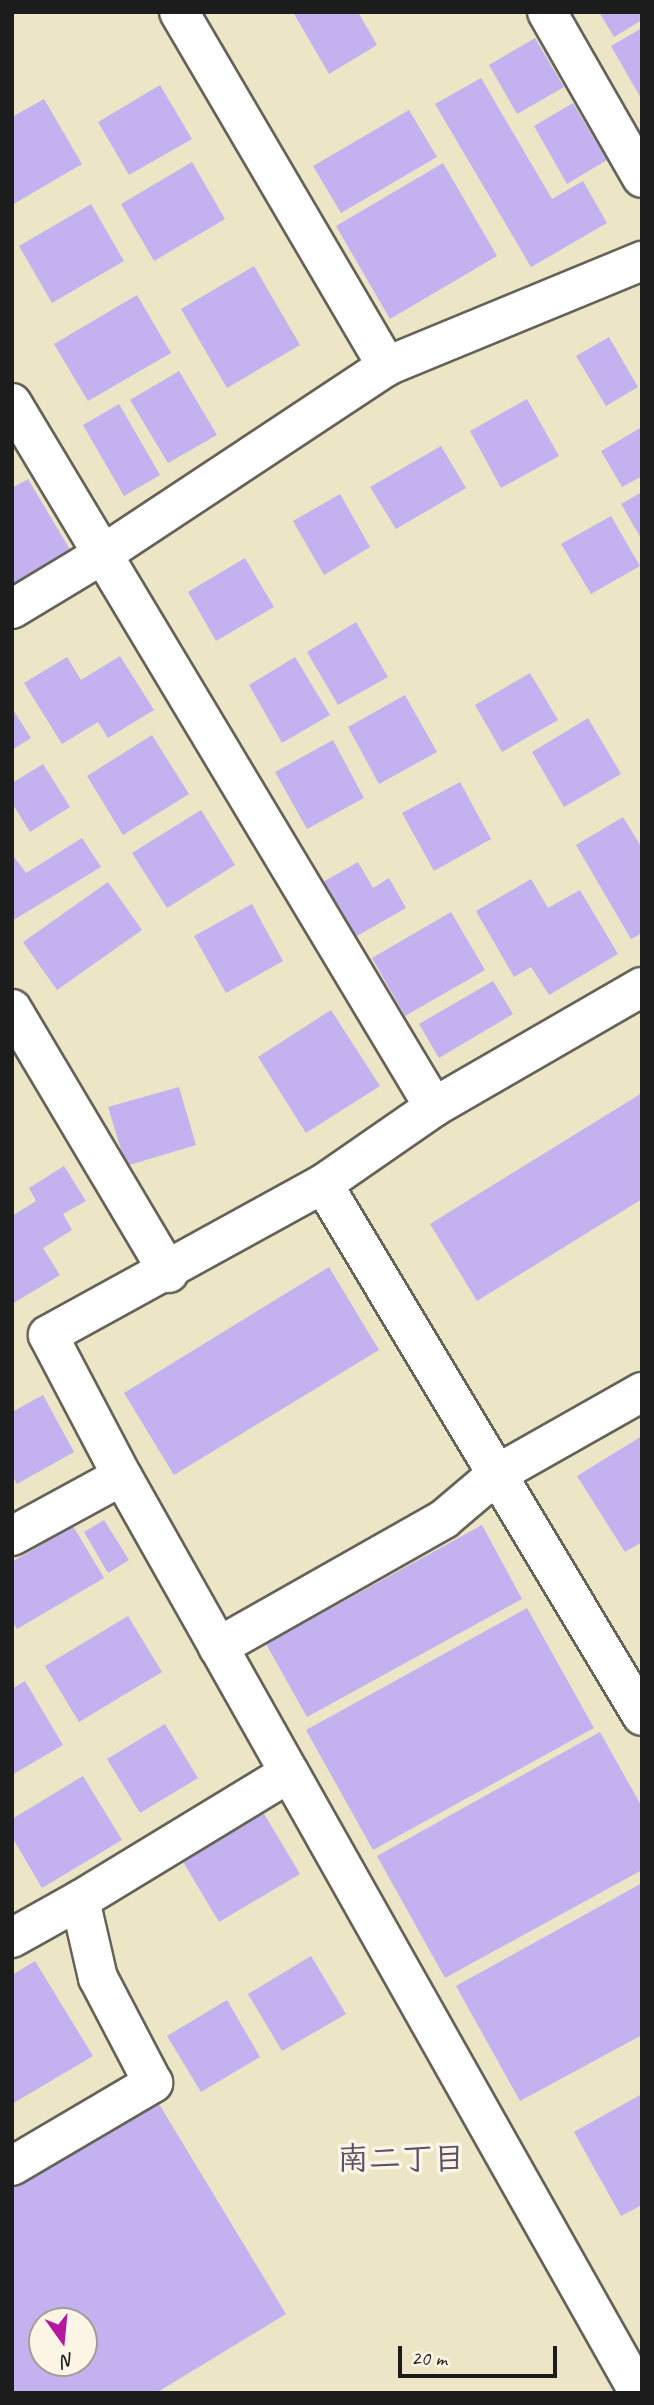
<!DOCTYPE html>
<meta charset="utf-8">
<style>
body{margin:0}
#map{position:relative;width:654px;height:2405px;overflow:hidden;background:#ece5c6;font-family:Caveat,"Klee One",sans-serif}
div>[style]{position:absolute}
.building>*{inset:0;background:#c4b2f0}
.roads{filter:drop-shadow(2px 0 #656258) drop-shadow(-2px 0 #656258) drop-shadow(0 2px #656258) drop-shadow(0 -2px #656258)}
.street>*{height:38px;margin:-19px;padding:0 19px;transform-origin:19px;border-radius:19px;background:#fff}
span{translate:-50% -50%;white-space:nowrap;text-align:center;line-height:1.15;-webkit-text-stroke:7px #fcf5e5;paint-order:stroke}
.neighbourhood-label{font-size:32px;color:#575066;font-weight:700}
.frame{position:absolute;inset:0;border:14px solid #1c1c1c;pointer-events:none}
.north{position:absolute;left:28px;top:2307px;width:70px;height:70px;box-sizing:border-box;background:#fcf5e5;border:2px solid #a29e95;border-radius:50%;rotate:165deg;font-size:19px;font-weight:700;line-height:28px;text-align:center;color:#1c1c1c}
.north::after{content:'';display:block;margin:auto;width:24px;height:32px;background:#b5179e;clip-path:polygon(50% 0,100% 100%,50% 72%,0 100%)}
.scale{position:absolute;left:398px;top:2346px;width:159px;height:32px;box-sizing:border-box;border:4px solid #1c1c1c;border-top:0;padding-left:9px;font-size:21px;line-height:24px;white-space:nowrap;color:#1c1c1c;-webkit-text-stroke:5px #fcf5e5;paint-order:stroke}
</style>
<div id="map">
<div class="building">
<div style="clip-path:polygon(293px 12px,358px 12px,377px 45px,329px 74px)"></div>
<div style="clip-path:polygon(599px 12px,642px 12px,642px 20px,614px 37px)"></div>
<div style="clip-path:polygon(642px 28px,642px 100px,611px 46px)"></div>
<div style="clip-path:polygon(535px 38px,564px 87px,517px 114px,489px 65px)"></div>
<div style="clip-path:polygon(481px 78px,552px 199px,583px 181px,607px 223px,531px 267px,435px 104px)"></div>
<div style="clip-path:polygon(160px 85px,192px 139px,129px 175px,98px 122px)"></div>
<div style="clip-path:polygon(44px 99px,82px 164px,12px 205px,12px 117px)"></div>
<div style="clip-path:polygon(573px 103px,607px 160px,567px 184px,534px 126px)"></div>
<div style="clip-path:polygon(409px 110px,437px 157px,341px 213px,313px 166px)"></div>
<div style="clip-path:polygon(192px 162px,225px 219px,154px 261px,121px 204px)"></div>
<div style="clip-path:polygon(443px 163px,497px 256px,390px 319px,336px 226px)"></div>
<div style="clip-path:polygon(91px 204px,124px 261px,52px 303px,19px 246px)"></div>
<div style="clip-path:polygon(254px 266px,300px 345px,227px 388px,181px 309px)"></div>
<div style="clip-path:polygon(137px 295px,171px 353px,88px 401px,54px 344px)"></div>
<div style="clip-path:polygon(609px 337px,638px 387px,606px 406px,576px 356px)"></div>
<div style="clip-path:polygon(179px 371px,217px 435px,168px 463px,130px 400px)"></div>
<div style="clip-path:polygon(527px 399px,559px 456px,501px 488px,470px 431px)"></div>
<div style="clip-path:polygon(119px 404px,160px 475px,124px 496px,83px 425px)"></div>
<div style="clip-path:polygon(642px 427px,642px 476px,622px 487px,601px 451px)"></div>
<div style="clip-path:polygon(441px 446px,466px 488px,396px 529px,370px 487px)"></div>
<div style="clip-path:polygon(28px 479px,72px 553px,12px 588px,12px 488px)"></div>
<div style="clip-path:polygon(642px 492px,642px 540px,621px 504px)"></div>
<div style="clip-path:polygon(340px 494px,370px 547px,324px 575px,293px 521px)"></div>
<div style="clip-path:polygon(611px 516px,640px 566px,591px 594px,561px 544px)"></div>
<div style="clip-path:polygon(245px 558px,274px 607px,216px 641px,188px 592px)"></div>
<div style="clip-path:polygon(356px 622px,388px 677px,338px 705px,307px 652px)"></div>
<div style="clip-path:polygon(120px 656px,154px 710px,108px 738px,98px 722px,62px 744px,24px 683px,67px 657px,81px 680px)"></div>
<div style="clip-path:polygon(295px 657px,330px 715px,282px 743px,249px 685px)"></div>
<div style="clip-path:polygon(530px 673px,558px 720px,502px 752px,475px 705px)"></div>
<div style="clip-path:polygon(405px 695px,437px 752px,379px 784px,348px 727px)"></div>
<div style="clip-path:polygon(12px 708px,31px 738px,12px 750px)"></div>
<div style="clip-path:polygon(588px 718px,621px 774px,564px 807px,532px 752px)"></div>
<div style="clip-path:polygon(152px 735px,189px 794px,123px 835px,87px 776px)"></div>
<div style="clip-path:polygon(333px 740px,364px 798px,307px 829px,275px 772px)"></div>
<div style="clip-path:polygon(43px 764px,70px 807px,30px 832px,12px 803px,12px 783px)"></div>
<div style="clip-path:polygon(460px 782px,491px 839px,434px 871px,402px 813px)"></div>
<div style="clip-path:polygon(201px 810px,235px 865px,167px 908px,132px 853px)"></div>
<div style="clip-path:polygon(623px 817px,642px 848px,642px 933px,631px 939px,576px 845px)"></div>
<div style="clip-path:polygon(82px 838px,101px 867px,12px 921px,12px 854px,26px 873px)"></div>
<div style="clip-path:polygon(358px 862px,373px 888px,389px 878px,406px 908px,355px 937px,323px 882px)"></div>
<div style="clip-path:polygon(531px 879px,548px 908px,580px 890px,618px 954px,549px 995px,531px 967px,514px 977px,476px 911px)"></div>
<div style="clip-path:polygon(108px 882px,142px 930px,57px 990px,23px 942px)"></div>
<div style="clip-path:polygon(252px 904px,283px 961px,226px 993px,194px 936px)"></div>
<div style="clip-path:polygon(451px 912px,485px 970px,405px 1016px,372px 958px)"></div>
<div style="clip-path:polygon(493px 981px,513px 1014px,439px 1058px,419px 1024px)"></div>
<div style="clip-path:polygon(331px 1010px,380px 1086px,306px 1133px,258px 1057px)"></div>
<div style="clip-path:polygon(179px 1087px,196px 1145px,126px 1166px,108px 1107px)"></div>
<div style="clip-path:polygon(642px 1093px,642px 1199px,477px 1301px,430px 1224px)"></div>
<div style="clip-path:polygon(64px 1166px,86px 1201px,63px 1214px,72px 1230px,43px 1248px,60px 1275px,12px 1304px,12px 1216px,36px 1201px,29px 1188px)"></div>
<div style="clip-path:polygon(329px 1267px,379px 1350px,174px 1475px,124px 1393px)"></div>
<div style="clip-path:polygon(43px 1395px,74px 1452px,17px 1484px,12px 1475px,12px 1412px)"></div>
<div style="clip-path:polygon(642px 1436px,642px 1542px,625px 1552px,577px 1476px)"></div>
<div style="clip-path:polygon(104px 1520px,129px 1560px,108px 1573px,84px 1532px)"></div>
<div style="clip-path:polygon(482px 1525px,522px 1599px,307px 1717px,266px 1644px)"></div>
<div style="clip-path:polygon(73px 1526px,104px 1578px,17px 1629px,12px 1621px,12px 1562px)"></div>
<div style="clip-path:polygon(527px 1608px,594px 1728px,373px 1850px,306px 1730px)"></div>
<div style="clip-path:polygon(128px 1616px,162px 1672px,79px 1722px,45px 1666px)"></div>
<div style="clip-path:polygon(25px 1681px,63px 1745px,12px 1775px,12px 1689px)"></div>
<div style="clip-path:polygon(165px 1724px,198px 1778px,140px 1813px,107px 1759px)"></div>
<div style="clip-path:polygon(600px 1732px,642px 1807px,642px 1870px,445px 1978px,377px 1856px)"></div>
<div style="clip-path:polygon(83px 1776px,122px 1840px,42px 1888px,12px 1837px,12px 1819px)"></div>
<div style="clip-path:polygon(260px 1807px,300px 1874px,219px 1922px,179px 1855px)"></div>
<div style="clip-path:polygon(642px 1883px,642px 2035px,520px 2101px,456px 1986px)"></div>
<div style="clip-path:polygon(311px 1956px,346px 2014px,282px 2051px,248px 1994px)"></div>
<div style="clip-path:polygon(35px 1961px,93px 2056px,12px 2104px,12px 1975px)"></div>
<div style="clip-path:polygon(227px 2000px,260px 2057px,201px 2092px,167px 2036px)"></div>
<div style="clip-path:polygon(642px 2094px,642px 2205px,621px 2216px,574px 2132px)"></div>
<div style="clip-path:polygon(evenodd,156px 2099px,286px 2314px,156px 2393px,12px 2393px,12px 2186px,156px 2099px,42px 2321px,84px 2321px,84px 2363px,42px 2363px,42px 2321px)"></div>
</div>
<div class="roads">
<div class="street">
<div style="left:179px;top:12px;width:411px;rotate:59.6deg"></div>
<div style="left:547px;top:12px;width:191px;rotate:60.2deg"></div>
<div style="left:12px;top:403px;width:821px;rotate:59.06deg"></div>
<div style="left:12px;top:609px;width:103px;rotate:-31.1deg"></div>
<div style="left:100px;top:556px;width:344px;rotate:-33.5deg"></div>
<div style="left:387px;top:366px;width:276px;rotate:-22.4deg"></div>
<div style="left:12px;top:1009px;width:307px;rotate:59.3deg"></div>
<div style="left:323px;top:1184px;width:620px;rotate:59.05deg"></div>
<div style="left:12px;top:1536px;width:125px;rotate:-28.6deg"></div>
<div style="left:218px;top:1647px;width:260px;rotate:-29.5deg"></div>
<div style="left:444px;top:1519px;width:70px;rotate:-40.3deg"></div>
<div style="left:497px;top:1474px;width:167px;rotate:-29.5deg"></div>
<div style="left:12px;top:1938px;width:78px;rotate:-29.2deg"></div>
<div style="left:12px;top:2166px;width:164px;rotate:-30.5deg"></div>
<div style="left:153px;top:2083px;width:119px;rotate:-117.6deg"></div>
<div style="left:98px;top:1978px;width:80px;rotate:-103deg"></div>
<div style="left:80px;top:1900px;width:245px;rotate:-31.3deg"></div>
<div style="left:639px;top:2393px;width:1053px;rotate:-119.41deg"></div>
<div style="left:122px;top:1476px;width:159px;rotate:-117.7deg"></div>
<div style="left:48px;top:1335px;width:314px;rotate:-28.8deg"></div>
<div style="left:323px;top:1184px;width:135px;rotate:-34.7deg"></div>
<div style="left:434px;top:1107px;width:240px;rotate:-30deg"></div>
</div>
</div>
<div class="neighbourhood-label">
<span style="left:401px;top:2159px">南二丁目</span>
</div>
<div class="frame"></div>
<div class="north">N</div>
<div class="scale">20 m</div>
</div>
